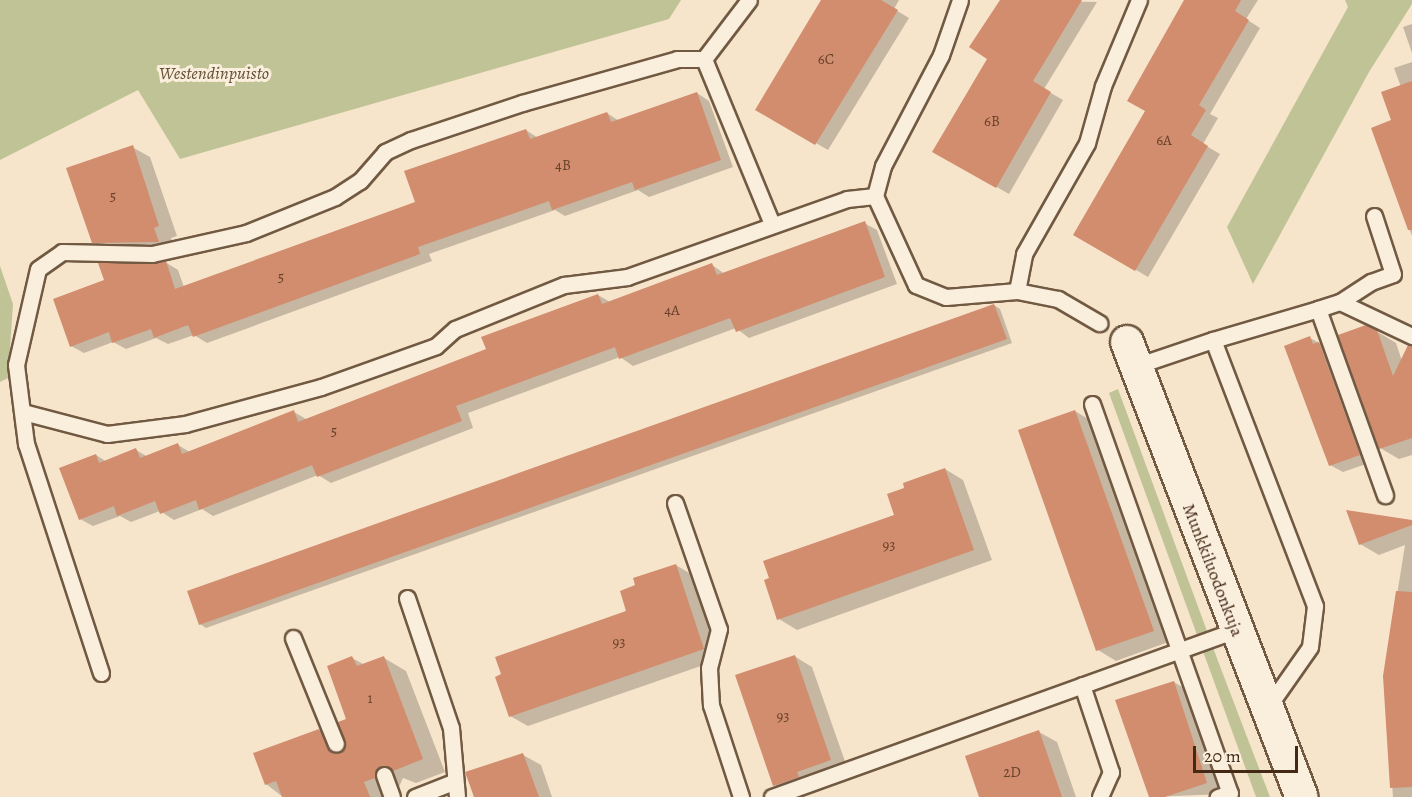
<!DOCTYPE html>
<style>
body{margin:0}
#map{position:relative;width:1412px;height:797px;overflow:hidden;background:#f7e5cb;font-family:Alegreya,serif}
div>[style]{position:absolute}
.green>*{inset:0;background:#c0c395}
.shadow>*{inset:0;background:#0003}
.building>*{inset:0;background:#d28c6e}
.roads{filter:drop-shadow(2px 0 #715942) drop-shadow(-2px 0 #715942) drop-shadow(0 2px #715942) drop-shadow(0 -2px #715942)}
.lane>*{height:15px;margin:-7.5px;padding:0 7.5px;transform-origin:7.5px;border-radius:7.5px;background:#faeedd}
.street>*{height:32px;margin:-16px;padding:0 16px;transform-origin:16px;border-radius:16px;background:#faeedd}
span{translate:-50% -50%;white-space:nowrap;text-align:center;line-height:1.15;-webkit-text-stroke:6px #faeedd;paint-order:stroke}
.number-label{font-size:15px;color:#68422b}
.number-label span{-webkit-text-stroke-width:0}
.park-label{font-size:18px;color:#635035;font-style:italic}
.street-label{font-size:18px;color:#442a15}
.scale{position:absolute;left:1193px;top:746px;width:105px;height:27px;box-sizing:border-box;border:3px solid #442a15;border-top:0;padding-left:8px;font-size:18px;line-height:21px;white-space:nowrap;color:#442a15;-webkit-text-stroke:4px #faeedd;paint-order:stroke}
</style>
<div id="map">
<div class="green">
<div style="clip-path:polygon(0 0,681px 0,669px 19px,180px 159px,138px 90px,0 160px)"></div>
<div style="clip-path:polygon(1345px 0,1412px 0,1412px 4px,1369px 72px,1253px 284px,1227px 227px,1348px 7px)"></div>
<div style="clip-path:polygon(0 266px,13px 304px,8px 378px,0 382px)"></div>
<div style="clip-path:polygon(1118px 389px,1218px 661px,1270px 797px,1256px 797px,1109px 393px)"></div>
</div>
<div class="shadow">
<div style="clip-path:polygon(823px 0,899px 0,894px 9px,909px 18px,828px 150px,757px 109px)"></div>
<div style="clip-path:polygon(1001px 0,1097px 2px,1044px 89px,1063px 100px,1009px 194px,934px 151px,989px 59px)"></div>
<div style="clip-path:polygon(1186px 0,1258px 0,1246px 19px,1260px 28px,1210px 114px,1218px 118px,1203px 144px,1220px 154px,1148px 277px,1075px 234px,1147px 111px)"></div>
<div style="clip-path:polygon(1412px 24px,1412px 53px,1403px 27px)"></div>
<div style="clip-path:polygon(1412px 62px,1412px 236px,1373px 129px,1393px 121px,1401px 87px,1394px 68px)"></div>
<div style="clip-path:polygon(697px 93px,709px 101px,733px 167px,649px 197px,638px 190px,565px 216px,555px 210px,429px 254px,432px 261px,207px 343px,194px 335px,168px 344px,156px 338px,126px 349px,113px 342px,84px 353px,71px 346px,165px 262px,178px 270px,184px 287px,417px 203px,526px 130px,538px 138px,607px 113px,619px 121px)"></div>
<div style="clip-path:polygon(132px 147px,150px 157px,177px 236px,171px 238px,176px 252px,111px 252px,93px 242px)"></div>
<div style="clip-path:polygon(864px 223px,877px 230px,897px 284px,749px 338px,736px 328px,633px 366px,620px 357px,468px 413px,473px 428px,331px 483px,318px 475px,213px 516px,202px 509px,174px 520px,160px 511px,131px 522px,120px 516px,93px 526px,80px 519px,96px 455px,107px 462px,136px 450px,148px 457px,178px 445px,190px 452px,294px 412px,306px 419px,488px 350px,598px 295px,610px 302px,712px 265px,725px 274px)"></div>
<div style="clip-path:polygon(994px 305px,1000px 309px,1012px 343px,206px 628px,200px 624px)"></div>
<div style="clip-path:polygon(1376px 331px,1396px 343px,1402px 361px,1412px 346px,1412px 455px,1399px 459px,1380px 448px)"></div>
<div style="clip-path:polygon(1310px 338px,1332px 350px,1372px 462px,1343px 472px,1330px 465px)"></div>
<div style="clip-path:polygon(1075px 411px,1093px 422px,1171px 641px,1116px 661px,1098px 650px,1020px 431px)"></div>
<div style="clip-path:polygon(945px 469px,963px 480px,992px 560px,797px 630px,779px 619px)"></div>
<div style="clip-path:polygon(1412px 522px,1412px 797px,1393px 797px,1384px 676px,1405px 545px,1379px 555px,1360px 544px)"></div>
<div style="clip-path:polygon(676px 565px,694px 576px,721px 659px,528px 726px,510px 716px)"></div>
<div style="clip-path:polygon(794px 656px,812px 667px,848px 770px,792px 795px,775px 785px)"></div>
<div style="clip-path:polygon(352px 658px,365px 665px,384px 658px,406px 671px,445px 772px,416px 783px,403px 778px,397px 791px,386px 797px,283px 797px,266px 784px,319px 730px,341px 743px,345px 750px)"></div>
<div style="clip-path:polygon(1174px 682px,1192px 693px,1224px 794px,1150px 797px)"></div>
<div style="clip-path:polygon(1039px 732px,1057px 742px,1076px 797px,981px 797px)"></div>
<div style="clip-path:polygon(523px 755px,541px 765px,552px 797px,475px 797px)"></div>
</div>
<div class="building">
<div style="clip-path:polygon(821px 0,881px 0,898px 10px,815px 145px,755px 110px)"></div>
<div style="clip-path:polygon(1000px 0,1082px 0,1033px 81px,1051px 92px,996px 188px,932px 152px,987px 59px,969px 47px)"></div>
<div style="clip-path:polygon(1184px 0,1241px 0,1235px 11px,1249px 20px,1199px 105px,1206px 110px,1191px 135px,1208px 146px,1135px 271px,1073px 235px,1145px 111px,1127px 101px)"></div>
<div style="clip-path:polygon(1412px 81px,1412px 230px,1408px 230px,1371px 128px,1391px 120px,1381px 92px)"></div>
<div style="clip-path:polygon(697px 92px,721px 160px,635px 190px,632px 182px,552px 210px,549px 201px,418px 247px,420px 254px,193px 337px,188px 325px,154px 338px,151px 329px,112px 343px,109px 332px,70px 347px,53px 299px,104px 280px,98px 263px,166px 261px,175px 289px,415px 202px,404px 171px,526px 129px,530px 139px,607px 112px,611px 122px)"></div>
<div style="clip-path:polygon(133px 145px,159px 226px,154px 228px,159px 242px,92px 243px,66px 168px)"></div>
<div style="clip-path:polygon(865px 221px,885px 277px,736px 332px,730px 318px,619px 359px,615px 347px,456px 406px,462px 421px,317px 477px,312px 465px,199px 510px,196px 500px,160px 514px,155px 501px,117px 516px,114px 506px,79px 520px,59px 468px,96px 454px,99px 463px,136px 448px,140px 458px,178px 443px,182px 454px,294px 410px,298px 422px,486px 349px,481px 337px,598px 294px,602px 304px,712px 263px,717px 275px)"></div>
<div style="clip-path:polygon(994px 304px,1007px 339px,199px 625px,187px 591px)"></div>
<div style="clip-path:polygon(1366px 325px,1377px 330px,1393px 376px,1408px 345px,1412px 346px,1412px 438px,1379px 449px,1338px 335px)"></div>
<div style="clip-path:polygon(1310px 336px,1313px 344px,1319px 342px,1360px 455px,1329px 466px,1284px 346px)"></div>
<div style="clip-path:polygon(1075px 410px,1154px 631px,1096px 651px,1018px 430px)"></div>
<div style="clip-path:polygon(945px 468px,974px 550px,777px 620px,764px 580px,769px 578px,763px 561px,894px 515px,887px 494px,904px 488px,903px 483px)"></div>
<div style="clip-path:polygon(1346px 510px,1412px 520px,1412px 525px,1359px 545px)"></div>
<div style="clip-path:polygon(676px 564px,704px 649px,509px 717px,495px 677px,501px 674px,495px 657px,626px 611px,620px 591px,635px 585px,633px 578px)"></div>
<div style="clip-path:polygon(1396px 591px,1412px 592px,1412px 787px,1390px 788px,1383px 676px)"></div>
<div style="clip-path:polygon(795px 655px,831px 760px,797px 772px,799px 777px,773px 786px,735px 675px)"></div>
<div style="clip-path:polygon(352px 656px,357px 666px,384px 656px,423px 759px,393px 771px,386px 766px,377px 768px,375px 778px,364px 782px,370px 797px,282px 797px,276px 781px,265px 785px,253px 753px,319px 729px,330px 751px,343px 750px,345px 741px,338px 722px,346px 719px,327px 666px)"></div>
<div style="clip-path:polygon(1174px 681px,1207px 783px,1165px 797px,1149px 797px,1115px 700px)"></div>
<div style="clip-path:polygon(1039px 730px,1062px 797px,979px 797px,965px 756px)"></div>
<div style="clip-path:polygon(523px 753px,539px 797px,474px 797px,465px 772px)"></div>
</div>
<div class="roads">
<div class="lane">
<div style="left:704px;top:59px;width:178px;rotate:67.6deg"></div>
<div style="left:875px;top:196px;width:31px;rotate:-75deg"></div>
<div style="left:883px;top:166px;width:125px;rotate:-62.4deg"></div>
<div style="left:941px;top:55px;width:58px;rotate:-70.9deg"></div>
<div style="left:1017px;top:291px;width:38px;rotate:-79deg"></div>
<div style="left:1024px;top:254px;width:128px;rotate:-60.4deg"></div>
<div style="left:1087px;top:143px;width:59px;rotate:-74.3deg"></div>
<div style="left:1103px;top:86px;width:93px;rotate:-67.3deg"></div>
<div style="left:1340px;top:302px;width:37px;rotate:-33deg"></div>
<div style="left:1371px;top:282px;width:23px;rotate:-20deg"></div>
<div style="left:1393px;top:274px;width:61px;rotate:-108.1deg"></div>
<div style="left:1318px;top:309px;width:23px;rotate:-18deg"></div>
<div style="left:1340px;top:302px;width:80px;rotate:25.3deg"></div>
<div style="left:1213px;top:340px;width:109px;rotate:-16.4deg"></div>
<div style="left:1318px;top:309px;width:198px;rotate:70.2deg"></div>
<div style="left:1136px;top:366px;width:81px;rotate:-18.7deg"></div>
<div style="left:1213px;top:340px;width:285px;rotate:69deg"></div>
<div style="left:1315px;top:606px;width:41px;rotate:97deg"></div>
<div style="left:1310px;top:647px;width:73px;rotate:125deg"></div>
<div style="left:1092px;top:404px;width:413px;rotate:70.5deg"></div>
<div style="left:1230px;top:793px;width:13px;rotate:162deg"></div>
<div style="left:23px;top:412px;width:87px;rotate:14.7deg"></div>
<div style="left:107px;top:434px;width:79px;rotate:-7.3deg"></div>
<div style="left:185px;top:424px;width:141px;rotate:-15.2deg"></div>
<div style="left:321px;top:387px;width:122px;rotate:-19.6deg"></div>
<div style="left:436px;top:346px;width:25px;rotate:-42deg"></div>
<div style="left:455px;top:329px;width:118px;rotate:-22deg"></div>
<div style="left:564px;top:285px;width:64px;rotate:-7.2deg"></div>
<div style="left:627px;top:277px;width:233px;rotate:-19.5deg"></div>
<div style="left:847px;top:199px;width:28px;rotate:-6deg"></div>
<div style="left:875px;top:196px;width:98px;rotate:65.3deg"></div>
<div style="left:916px;top:285px;width:32px;rotate:22deg"></div>
<div style="left:946px;top:297px;width:71px;rotate:-4.8deg"></div>
<div style="left:1017px;top:291px;width:42px;rotate:11deg"></div>
<div style="left:1058px;top:299px;width:48px;rotate:30.3deg"></div>
<div style="left:675px;top:503px;width:133px;rotate:70.8deg"></div>
<div style="left:719px;top:629px;width:40px;rotate:104.4deg"></div>
<div style="left:709px;top:668px;width:37px;rotate:87deg"></div>
<div style="left:711px;top:705px;width:97px;rotate:71.9deg"></div>
<div style="left:407px;top:598px;width:137px;rotate:71.3deg"></div>
<div style="left:451px;top:728px;width:69px;rotate:85deg"></div>
<div style="left:293px;top:638px;width:114px;rotate:67.9deg"></div>
<div style="left:101px;top:673px;width:241px;rotate:-108.1deg"></div>
<div style="left:26px;top:444px;width:80px;rotate:-97.2deg"></div>
<div style="left:16px;top:365px;width:98px;rotate:-77.1deg"></div>
<div style="left:38px;top:269px;width:29px;rotate:-35deg"></div>
<div style="left:62px;top:252px;width:90px;rotate:1.3deg"></div>
<div style="left:152px;top:254px;width:96px;rotate:-12.6deg"></div>
<div style="left:246px;top:233px;width:96px;rotate:-22deg"></div>
<div style="left:335px;top:197px;width:30px;rotate:-33deg"></div>
<div style="left:360px;top:181px;width:38px;rotate:-49deg"></div>
<div style="left:385px;top:152px;width:29px;rotate:-25deg"></div>
<div style="left:411px;top:140px;width:117px;rotate:-18.4deg"></div>
<div style="left:522px;top:103px;width:161px;rotate:-15.8deg"></div>
<div style="left:677px;top:59px;width:27px"></div>
<div style="left:704px;top:59px;width:74px;rotate:-52.7deg"></div>
<div style="left:1082px;top:685px;width:92px;rotate:71.6deg"></div>
<div style="left:1111px;top:772px;width:27px;rotate:114deg"></div>
<div style="left:384px;top:775px;width:23px;rotate:70deg"></div>
<div style="left:415px;top:797px;width:41px;rotate:-21.5deg"></div>
<div style="left:772px;top:797px;width:493px;rotate:-19.8deg"></div>
</div>
<div class="street">
<div style="left:1127px;top:342px;width:487px;rotate:69deg"></div>
</div>
</div>
<div class="number-label">
<span style="left:826px;top:60px">6C</span>
<span style="left:992px;top:122px">6B</span>
<span style="left:1164px;top:141px">6A</span>
<span style="left:563px;top:166px">4B</span>
<span style="left:113px;top:197px">5</span>
<span style="left:281px;top:278px">5</span>
<span style="left:672px;top:311px">4A</span>
<span style="left:334px;top:432px">5</span>
<span style="left:889px;top:546px">93</span>
<span style="left:619px;top:643px">93</span>
<span style="left:370px;top:699px">1</span>
<span style="left:783px;top:717px">93</span>
<span style="left:1012px;top:773px">2D</span>
</div>
<div class="park-label">
<span style="left:214px;top:73px">Westendinpuisto</span>
</div>
<div class="street-label">
<span style="left:1213px;top:570px;rotate:69deg">Munkkiluodonkuja</span>
</div>
<div class="scale">20 m</div>
</div>
